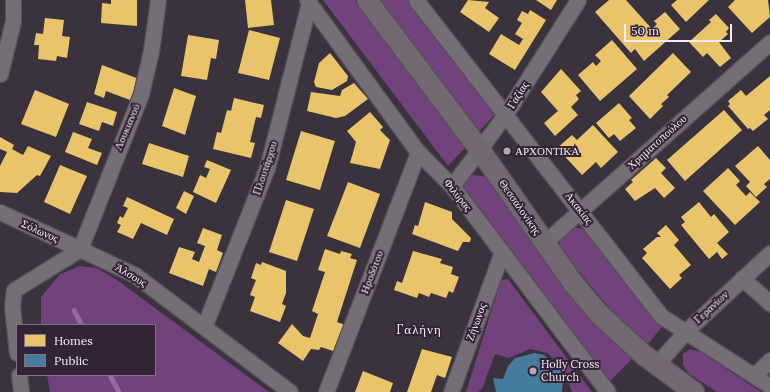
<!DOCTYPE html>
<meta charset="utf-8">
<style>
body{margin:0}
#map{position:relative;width:770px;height:392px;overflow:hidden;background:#3a323c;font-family:Lora,serif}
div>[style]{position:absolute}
.green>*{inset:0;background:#71427b}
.homes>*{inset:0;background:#e9c46a}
.public>*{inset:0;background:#457b9d}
.stream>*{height:4.5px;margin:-2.25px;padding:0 2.25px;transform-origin:2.25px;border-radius:2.25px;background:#9a66a6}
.roads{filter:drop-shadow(1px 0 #58505a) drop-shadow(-1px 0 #58505a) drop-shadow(0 1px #58505a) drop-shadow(0 -1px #58505a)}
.minor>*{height:15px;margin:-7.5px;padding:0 7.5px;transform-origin:7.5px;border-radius:7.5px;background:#756e77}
.major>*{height:20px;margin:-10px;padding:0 10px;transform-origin:10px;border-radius:10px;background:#716872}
.dots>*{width:11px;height:11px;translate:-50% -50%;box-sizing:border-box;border:2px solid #332337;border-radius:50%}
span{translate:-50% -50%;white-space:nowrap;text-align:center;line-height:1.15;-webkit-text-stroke:4px #332337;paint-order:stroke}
.street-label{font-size:11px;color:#f5eaf7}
.poi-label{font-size:11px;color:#f5eaf7}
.left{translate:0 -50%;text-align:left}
.quarter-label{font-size:13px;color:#f5eaf7;letter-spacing:1px}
.legend{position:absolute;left:16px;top:324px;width:140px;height:52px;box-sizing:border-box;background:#332337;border:1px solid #817384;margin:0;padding:5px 7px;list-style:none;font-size:12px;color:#f5eaf7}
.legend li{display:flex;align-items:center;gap:8px;height:20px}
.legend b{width:20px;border:1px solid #817384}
.scale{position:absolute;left:624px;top:24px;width:108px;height:18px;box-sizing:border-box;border:2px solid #f5eaf7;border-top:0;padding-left:5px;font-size:12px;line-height:14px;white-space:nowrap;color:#f5eaf7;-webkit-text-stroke:3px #332337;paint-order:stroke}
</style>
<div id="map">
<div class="green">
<div style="clip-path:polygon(323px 0,355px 0,465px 148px,448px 166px)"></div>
<div style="clip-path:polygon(379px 0,410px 0,496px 113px,479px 132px)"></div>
<div style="clip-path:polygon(469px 175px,487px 176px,582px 308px,633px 358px,609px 382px,464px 192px,463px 184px)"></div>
<div style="clip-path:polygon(572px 227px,583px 229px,593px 239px,662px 327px,648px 344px,611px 310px,561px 250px,559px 235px)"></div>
<div style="clip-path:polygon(80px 266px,97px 268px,117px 280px,269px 392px,50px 392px,47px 375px,155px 375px,155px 325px,41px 325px,41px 297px,60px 274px)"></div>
<div style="clip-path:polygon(508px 279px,592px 392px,572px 392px,562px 366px,547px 353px,530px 349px,509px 358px,495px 354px,482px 389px,478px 392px,466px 392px,501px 280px)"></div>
<div style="clip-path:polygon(690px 349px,701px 352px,761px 392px,717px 392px,688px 373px,683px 365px,683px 354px)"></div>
</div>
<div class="homes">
<div style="clip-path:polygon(111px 0,137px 0,137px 26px,101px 23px,102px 3px,111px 4px)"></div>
<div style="clip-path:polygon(245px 0,271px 0,274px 25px,248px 28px)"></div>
<div style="clip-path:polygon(468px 0,489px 2px,485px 8px,499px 18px,489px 32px,460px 12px)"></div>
<div style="clip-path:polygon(536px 0,557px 0,551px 10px)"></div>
<div style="clip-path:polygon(609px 0,626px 0,652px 29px,657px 24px,654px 21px,665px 12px,680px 29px,644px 61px,635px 49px,631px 53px,595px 12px)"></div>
<div style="clip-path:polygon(677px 0,709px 0,686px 22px,671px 5px)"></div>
<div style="clip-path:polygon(735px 0,768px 0,770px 17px,752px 33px,728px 7px)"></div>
<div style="clip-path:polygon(530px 10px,546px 20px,515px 70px,489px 54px,501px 34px,519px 45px,523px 39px,515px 34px,522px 23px,517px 20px,522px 11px,528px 14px)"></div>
<div style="clip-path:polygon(716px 14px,729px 28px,726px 32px,728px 34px,719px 42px,731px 58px,720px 67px,707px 53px,703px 57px,689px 42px,711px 22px,709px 20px)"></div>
<div style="clip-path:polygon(45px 18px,64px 20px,62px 36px,70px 37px,67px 58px,57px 56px,56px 61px,38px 59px,39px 45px,34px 45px,36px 33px,43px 34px)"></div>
<div style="clip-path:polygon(249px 30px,280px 38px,269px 80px,238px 73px)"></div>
<div style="clip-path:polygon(188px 35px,219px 40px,216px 59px,211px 58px,207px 80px,181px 76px)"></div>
<div style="clip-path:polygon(612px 40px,637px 69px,600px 101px,578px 75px,593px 62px,596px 66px,601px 61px,595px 55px)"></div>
<div style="clip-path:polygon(330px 53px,348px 76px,347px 81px,332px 90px,316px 87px,314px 82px,319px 63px)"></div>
<div style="clip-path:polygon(673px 53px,691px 72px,667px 95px,669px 97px,661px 104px,663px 106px,650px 119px,629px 96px)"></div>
<div style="clip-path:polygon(102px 65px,139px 79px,130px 100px,106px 91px,104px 98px,94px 94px)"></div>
<div style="clip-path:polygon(561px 69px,581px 91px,576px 95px,579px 99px,571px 107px,578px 115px,555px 136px,544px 123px,558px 111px,541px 92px)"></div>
<div style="clip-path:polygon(770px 76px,770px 110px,764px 115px,768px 119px,753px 131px,750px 128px,748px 129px,728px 106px,730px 104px,728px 101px,741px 90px,746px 96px)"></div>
<div style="clip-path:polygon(354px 83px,368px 99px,345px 116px,336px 118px,307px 111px,311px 92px,340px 96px,342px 90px)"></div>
<div style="clip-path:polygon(174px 88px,196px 96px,185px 135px,162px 126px)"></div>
<div style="clip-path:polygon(35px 90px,69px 104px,56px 137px,21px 124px)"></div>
<div style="clip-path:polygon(234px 98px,264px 105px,261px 118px,256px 117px,250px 142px,255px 143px,251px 158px,213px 149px,217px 132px,221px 133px,227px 110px,231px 111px)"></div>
<div style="clip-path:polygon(87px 102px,117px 112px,113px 126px,102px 122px,99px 131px,79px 124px)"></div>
<div style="clip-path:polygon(619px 103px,632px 118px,629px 120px,636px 128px,620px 141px,614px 134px,609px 138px,596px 123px)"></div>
<div style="clip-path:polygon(724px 110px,742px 130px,685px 181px,667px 160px)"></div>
<div style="clip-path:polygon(370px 112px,383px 127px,380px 130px,390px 140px,380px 169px,350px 163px,356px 142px,347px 131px)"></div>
<div style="clip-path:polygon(593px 125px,618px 152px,601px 168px,596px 162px,582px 175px,557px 148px,572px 135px,577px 140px)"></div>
<div style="clip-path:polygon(301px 131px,335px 141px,320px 190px,286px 180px)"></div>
<div style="clip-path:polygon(73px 132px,92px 139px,88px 148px,102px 153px,97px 165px,65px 152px)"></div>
<div style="clip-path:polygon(0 137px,14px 145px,12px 149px,23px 155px,28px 146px,51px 156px,40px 176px,37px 175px,17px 193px,0 192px,0 166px,7px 152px,0 149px)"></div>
<div style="clip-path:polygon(149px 143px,189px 156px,183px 177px,142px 164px)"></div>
<div style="clip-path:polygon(758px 146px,770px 160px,770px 179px,764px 184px,767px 187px,756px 197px,746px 186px,750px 182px,735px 166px)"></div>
<div style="clip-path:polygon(656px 158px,666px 168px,661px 173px,675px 188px,664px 198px,655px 188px,635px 201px,625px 189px,633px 182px,631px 180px)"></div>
<div style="clip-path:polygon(207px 160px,231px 170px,216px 203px,193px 192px,200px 175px,206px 178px,210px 169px,204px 167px)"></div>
<div style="clip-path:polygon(60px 165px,87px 176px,70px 214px,44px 202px)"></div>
<div style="clip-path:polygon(728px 168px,740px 181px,736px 185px,746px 196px,750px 192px,760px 202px,735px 225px,703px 191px)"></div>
<div style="clip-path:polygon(348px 182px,380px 194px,360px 248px,327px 236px)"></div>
<div style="clip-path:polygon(184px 191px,194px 196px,186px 214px,176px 208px)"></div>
<div style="clip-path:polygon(127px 197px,174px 219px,167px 235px,141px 223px,133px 239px,117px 232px,121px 225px,117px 223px,120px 216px,123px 218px,128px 208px,123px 206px)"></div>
<div style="clip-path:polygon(286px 200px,314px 209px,297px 261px,269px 252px)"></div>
<div style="clip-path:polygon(425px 202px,452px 212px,452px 219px,471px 238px,470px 242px,463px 242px,458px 251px,412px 234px,415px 225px,418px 226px)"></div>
<div style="clip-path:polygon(699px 202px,711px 217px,714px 214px,729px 232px,717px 243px,728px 254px,722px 259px,717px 252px,709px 259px,681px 225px,685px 222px,681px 217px)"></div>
<div style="clip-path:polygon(666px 225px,679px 240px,674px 245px,691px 265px,679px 275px,682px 278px,670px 289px,642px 258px,647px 253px,643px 249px,657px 237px,661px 237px,657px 233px)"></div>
<div style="clip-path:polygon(203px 228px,222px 235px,217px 250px,223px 253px,216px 272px,209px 269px,203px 286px,169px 273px,179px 247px,195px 252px,192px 259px,199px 262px,205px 246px,197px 243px)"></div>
<div style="clip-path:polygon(325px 249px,340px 254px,341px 251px,352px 254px,350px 258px,357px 260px,337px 322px,345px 325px,336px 352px,321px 347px,319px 350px,311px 349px,303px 361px,278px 343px,292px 324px,303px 336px,310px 338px,318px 314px,312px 311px,325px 272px,318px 270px)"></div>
<div style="clip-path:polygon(413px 251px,442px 259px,440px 263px,453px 267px,451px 274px,459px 277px,453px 293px,449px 291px,446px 298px,431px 293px,429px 297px,419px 293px,417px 298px,394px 290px,397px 281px,402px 283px)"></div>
<div style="clip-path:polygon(262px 262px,286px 271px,286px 293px,282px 304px,286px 306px,280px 322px,250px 311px,255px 297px,250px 295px,256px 280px,251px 278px,256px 263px,261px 265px)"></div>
<div style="clip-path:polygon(422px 349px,452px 357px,445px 378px,437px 375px,431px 392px,407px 392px)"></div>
<div style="clip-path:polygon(363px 371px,393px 383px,390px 392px,355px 392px)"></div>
</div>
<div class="public">
<div style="clip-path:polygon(535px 353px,544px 355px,560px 368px,563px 378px,562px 392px,496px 392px,493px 378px,503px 379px,508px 366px,515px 358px)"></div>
</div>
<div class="stream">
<div style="left:74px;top:310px;width:17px;rotate:62deg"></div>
<div style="left:110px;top:375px;width:19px;rotate:62deg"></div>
</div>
<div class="roads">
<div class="minor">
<div style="left:307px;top:0;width:188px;rotate:53.9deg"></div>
<div style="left:418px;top:152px;width:48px;rotate:45deg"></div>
<div style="left:452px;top:186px;width:258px;rotate:52.9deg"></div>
<div style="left:416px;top:0;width:400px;rotate:52.2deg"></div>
<div style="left:661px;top:316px;width:130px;rotate:32.7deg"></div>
<div style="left:0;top:74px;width:55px;rotate:-76.2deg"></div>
<div style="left:13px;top:21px;width:21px;rotate:-90deg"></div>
<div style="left:452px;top:186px;width:89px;rotate:-53.3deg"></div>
<div style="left:505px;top:115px;width:136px;rotate:-57.6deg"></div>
<div style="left:0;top:212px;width:88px;rotate:24.8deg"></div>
<div style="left:80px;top:249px;width:167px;rotate:-68.5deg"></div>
<div style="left:141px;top:94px;width:44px;rotate:-76.9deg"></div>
<div style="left:151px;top:51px;width:51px;rotate:-82.2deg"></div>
<div style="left:545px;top:242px;width:301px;rotate:-41.6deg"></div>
<div style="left:742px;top:278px;width:38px;rotate:42deg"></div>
<div style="left:204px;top:327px;width:171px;rotate:-68.4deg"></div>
<div style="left:267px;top:168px;width:170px;rotate:-75.7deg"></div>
<div style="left:17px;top:353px;width:47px;rotate:-96.1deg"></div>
<div style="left:12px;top:306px;width:16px;rotate:-83deg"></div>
<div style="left:14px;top:290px;width:78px;rotate:-31.8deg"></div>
<div style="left:80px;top:249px;width:61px;rotate:25.3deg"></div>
<div style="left:135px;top:275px;width:194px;rotate:37deg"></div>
<div style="left:656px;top:365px;width:44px;rotate:-48.7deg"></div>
<div style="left:685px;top:332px;width:116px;rotate:-42.9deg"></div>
<div style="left:19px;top:375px;width:17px;rotate:83deg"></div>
<div style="left:755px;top:375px;width:21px;rotate:-45deg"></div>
<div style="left:326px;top:392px;width:257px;rotate:-69deg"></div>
<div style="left:451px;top:392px;width:149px;rotate:-70deg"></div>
</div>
<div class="major">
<div style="left:367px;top:0;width:188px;rotate:53deg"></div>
<div style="left:480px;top:150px;width:162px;rotate:55deg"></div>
<div style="left:573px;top:283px;width:40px;rotate:50deg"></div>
<div style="left:599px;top:314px;width:62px;rotate:42.4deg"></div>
<div style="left:645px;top:356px;width:61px;rotate:36.3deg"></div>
</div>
</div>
<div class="dots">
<div style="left:507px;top:151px;background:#b4aab6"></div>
<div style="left:533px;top:371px;background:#b4aab6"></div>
</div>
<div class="street-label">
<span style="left:518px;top:95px;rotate:-58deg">Γαζίας</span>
<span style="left:127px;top:127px;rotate:-67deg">Λουκιανού</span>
<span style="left:657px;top:142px;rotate:-42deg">Χρηματοπούλου</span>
<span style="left:265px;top:168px;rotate:-72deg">Πλουτάρχου</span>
<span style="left:458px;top:195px;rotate:51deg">Φιλύρας</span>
<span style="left:520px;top:207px;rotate:55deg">Θεσσαλονίκης</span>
<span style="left:579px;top:208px;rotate:52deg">Ακακίας</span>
<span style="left:40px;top:231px;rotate:24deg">Σόλωνος</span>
<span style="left:372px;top:272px;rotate:-69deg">Ηροδότου</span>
<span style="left:131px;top:275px;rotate:31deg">Άλσους</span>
<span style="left:711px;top:307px;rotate:-43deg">Γερανίων</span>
<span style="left:476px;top:322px;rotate:-70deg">Ζήνωνος</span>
</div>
<div class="poi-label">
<span class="left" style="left:515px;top:151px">ΑΡΧΟΝΤΙΚΑ</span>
<span class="left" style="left:541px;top:371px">Holly Cross<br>Church</span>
</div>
<div class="quarter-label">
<span style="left:419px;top:330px">Γαλήνη</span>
</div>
<ul class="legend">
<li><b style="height:11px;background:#e9c46a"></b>Homes</li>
<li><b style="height:11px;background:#457b9d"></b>Public</li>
</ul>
<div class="scale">50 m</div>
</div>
